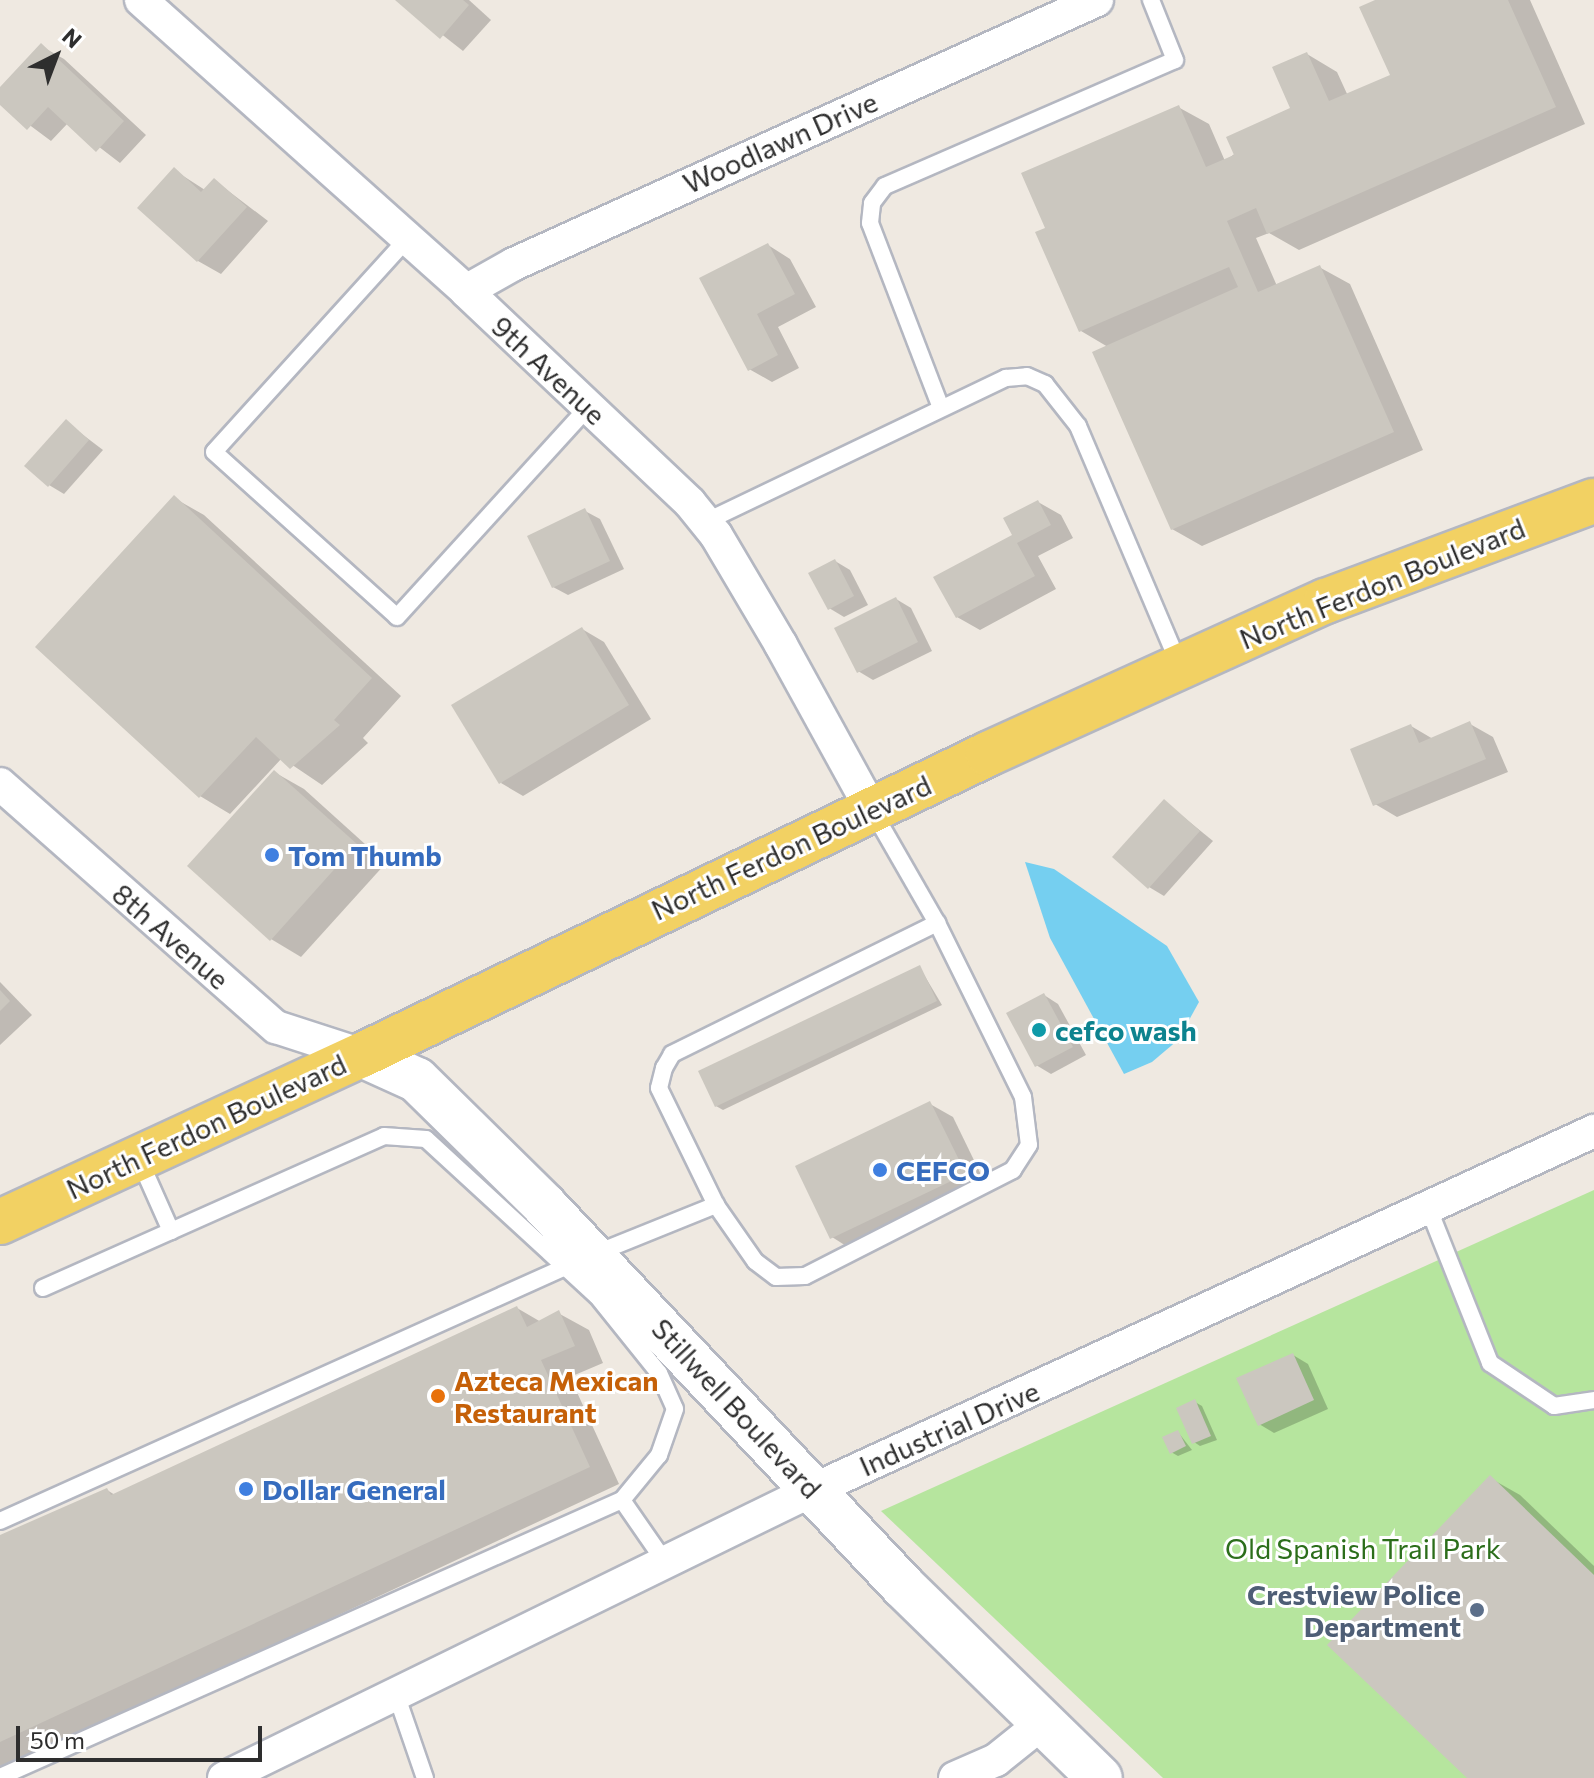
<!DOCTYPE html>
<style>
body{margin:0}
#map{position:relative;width:1594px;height:1778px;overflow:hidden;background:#efe9e1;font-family:Commissioner,sans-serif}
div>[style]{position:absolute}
.green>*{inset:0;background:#b6e59e}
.water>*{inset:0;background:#75cff0}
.shadow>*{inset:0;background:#0003}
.building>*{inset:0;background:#cbc7bf}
.roads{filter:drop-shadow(2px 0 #b4b7c1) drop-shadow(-2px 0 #b4b7c1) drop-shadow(0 2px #b4b7c1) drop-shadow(0 -2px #b4b7c1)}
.lane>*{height:16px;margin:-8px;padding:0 8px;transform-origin:8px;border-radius:8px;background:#fff}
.street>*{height:32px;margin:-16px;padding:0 16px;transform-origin:16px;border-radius:16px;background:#fff}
.secondary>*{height:44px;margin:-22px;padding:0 22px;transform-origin:22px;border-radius:22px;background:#fff}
.primary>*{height:44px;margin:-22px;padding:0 22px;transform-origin:22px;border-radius:22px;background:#f2d163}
.dots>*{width:22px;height:22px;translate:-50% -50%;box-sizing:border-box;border:4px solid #fff;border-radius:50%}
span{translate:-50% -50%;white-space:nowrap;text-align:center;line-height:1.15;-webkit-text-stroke:6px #fff;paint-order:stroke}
.street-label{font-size:28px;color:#2e2e2e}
.shop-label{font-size:28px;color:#366cbe;font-weight:700}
.left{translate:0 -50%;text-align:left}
.culture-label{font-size:28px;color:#0d838f;font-weight:700}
.food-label{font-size:28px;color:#c56008;font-weight:700}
.park-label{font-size:28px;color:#2c6e1b}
.service-label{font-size:28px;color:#4e5e75;font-weight:700}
.right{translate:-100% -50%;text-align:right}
.north{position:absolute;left:16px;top:16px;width:80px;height:80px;-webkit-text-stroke:6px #fff;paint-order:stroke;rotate:42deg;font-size:22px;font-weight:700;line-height:32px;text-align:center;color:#2e2e2e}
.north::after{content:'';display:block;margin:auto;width:28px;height:36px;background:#2e2e2e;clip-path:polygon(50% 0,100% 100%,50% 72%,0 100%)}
.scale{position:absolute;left:16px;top:1726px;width:246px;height:36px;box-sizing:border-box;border:4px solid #2e2e2e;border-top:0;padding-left:10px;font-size:24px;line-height:28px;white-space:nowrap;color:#2e2e2e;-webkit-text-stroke:6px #fff;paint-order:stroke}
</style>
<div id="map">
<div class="green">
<div style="clip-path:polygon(1594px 1190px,1594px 1778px,1163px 1778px,881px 1511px)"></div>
</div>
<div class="water">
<div style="clip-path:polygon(1025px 862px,1054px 869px,1167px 946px,1199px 1002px,1178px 1040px,1152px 1062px,1124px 1074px,1050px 938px)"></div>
</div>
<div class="shadow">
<div style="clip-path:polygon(398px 0,469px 0,491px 20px,463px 51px)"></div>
<div style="clip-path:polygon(1380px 0,1530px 0,1585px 124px,1299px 250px,1269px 233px,1256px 238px,1277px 286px,1319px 267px,1350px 284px,1423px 450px,1202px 546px,1172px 529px,1108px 347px,1081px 331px,1048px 229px,1178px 107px,1209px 124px,1225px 161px,1293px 110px,1307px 54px,1337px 72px,1348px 96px,1392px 76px)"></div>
<div style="clip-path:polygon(41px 46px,64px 59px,146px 135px,120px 163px,68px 123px,51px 141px,0 103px,0 90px)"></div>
<div style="clip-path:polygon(174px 170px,205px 190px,214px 180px,268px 221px,221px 274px,198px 261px,140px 208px)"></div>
<div style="clip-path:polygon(768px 245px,790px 259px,816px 307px,778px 327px,799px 368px,772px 382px,749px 369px,702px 279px)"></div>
<div style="clip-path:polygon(66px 422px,103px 450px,64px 494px,49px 485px)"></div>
<div style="clip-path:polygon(174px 498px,204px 515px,401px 696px,363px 738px,368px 743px,322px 785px,282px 758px,230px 814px,200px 796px)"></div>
<div style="clip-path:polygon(1038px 502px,1061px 515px,1073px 538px,1038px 556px,1056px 589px,980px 630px,957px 617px)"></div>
<div style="clip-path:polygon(585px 511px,600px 519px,624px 569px,568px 595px,553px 587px)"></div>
<div style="clip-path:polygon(835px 561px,850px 570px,868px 605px,844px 617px,829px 608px)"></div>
<div style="clip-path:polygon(896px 599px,911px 608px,932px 651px,873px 680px,858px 671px)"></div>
<div style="clip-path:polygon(582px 629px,604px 642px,651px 719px,523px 796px,501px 783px)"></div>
<div style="clip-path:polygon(1470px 724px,1493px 737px,1508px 772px,1397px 817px,1375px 804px,1411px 726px,1433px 739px)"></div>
<div style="clip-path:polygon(274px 772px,304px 789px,386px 863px,301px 957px,271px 939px)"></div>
<div style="clip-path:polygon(1165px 802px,1213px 841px,1164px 896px,1149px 887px)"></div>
<div style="clip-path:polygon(920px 968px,942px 1005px,723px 1110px,716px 1106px)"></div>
<div style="clip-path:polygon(0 982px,32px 1015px,0 1045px)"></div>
<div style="clip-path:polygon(1044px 995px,1058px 1004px,1086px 1055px,1051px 1074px,1036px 1065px)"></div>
<div style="clip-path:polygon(930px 1104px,953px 1117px,987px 1187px,854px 1251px,832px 1237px)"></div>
<div style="clip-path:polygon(517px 1308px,541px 1322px,558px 1313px,589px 1330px,603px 1363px,570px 1377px,619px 1484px,0 1773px,0 1550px,107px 1490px,115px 1495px)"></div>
<div style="clip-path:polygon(1293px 1355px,1308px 1364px,1328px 1409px,1274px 1433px,1259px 1424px)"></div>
<div style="clip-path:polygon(1195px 1402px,1202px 1406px,1217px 1440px,1200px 1446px,1194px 1442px)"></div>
<div style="clip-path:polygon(1178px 1432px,1192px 1450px,1178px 1456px,1171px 1452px)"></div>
<div style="clip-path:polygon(1490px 1478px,1520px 1495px,1594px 1566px,1594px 1778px,1470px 1778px)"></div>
</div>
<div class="building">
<div style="clip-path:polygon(395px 0,463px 0,469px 5px,440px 39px)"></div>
<div style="clip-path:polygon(1375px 0,1508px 0,1556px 107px,1267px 234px,1256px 208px,1227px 221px,1258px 292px,1320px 265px,1394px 432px,1171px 530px,1092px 352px,1238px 287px,1229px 267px,1079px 332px,1035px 232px,1045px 228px,1021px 173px,1179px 105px,1206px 167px,1234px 155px,1226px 137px,1290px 108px,1272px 67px,1307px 52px,1329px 101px,1390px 75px,1359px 7px)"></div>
<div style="clip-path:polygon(41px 43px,124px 121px,96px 152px,48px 107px,27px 130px,0 105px,0 87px)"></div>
<div style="clip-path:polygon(174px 167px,201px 192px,214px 178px,247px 207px,197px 262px,137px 208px)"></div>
<div style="clip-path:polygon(768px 243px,795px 294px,757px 314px,778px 355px,748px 371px,699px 278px)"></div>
<div style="clip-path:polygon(66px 419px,89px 440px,48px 487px,24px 466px)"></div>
<div style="clip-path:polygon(174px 495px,372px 678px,334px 720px,340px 725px,290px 769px,256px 737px,199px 798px,35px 647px)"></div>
<div style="clip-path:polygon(1038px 500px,1051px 525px,1017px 543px,1035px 576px,956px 618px,933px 577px,1012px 535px,1003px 518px)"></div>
<div style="clip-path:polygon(585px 508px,610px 561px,552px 588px,527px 536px)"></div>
<div style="clip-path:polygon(835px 559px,854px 596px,828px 610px,808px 573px)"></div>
<div style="clip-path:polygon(896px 597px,918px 642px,857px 673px,834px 628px)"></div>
<div style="clip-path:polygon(582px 627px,629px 705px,499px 784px,451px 705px)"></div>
<div style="clip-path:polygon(1470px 721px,1486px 759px,1373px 806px,1350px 749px,1411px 724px,1419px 743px)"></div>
<div style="clip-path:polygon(274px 770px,357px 844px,270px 941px,187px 866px)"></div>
<div style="clip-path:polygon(1164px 799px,1200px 831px,1148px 889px,1112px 857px)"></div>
<div style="clip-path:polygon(920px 965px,937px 1001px,715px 1107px,698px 1071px)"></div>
<div style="clip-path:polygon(0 990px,10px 1001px,0 1011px)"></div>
<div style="clip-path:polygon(1044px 993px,1073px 1047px,1035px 1067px,1006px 1013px)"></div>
<div style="clip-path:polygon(930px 1101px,966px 1174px,830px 1239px,795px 1166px)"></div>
<div style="clip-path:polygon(517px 1306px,527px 1327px,559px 1310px,575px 1346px,541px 1360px,590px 1467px,0 1742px,0 1535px,107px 1488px,111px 1495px)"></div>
<div style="clip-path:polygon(1293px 1353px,1314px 1400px,1258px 1426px,1236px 1378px)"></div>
<div style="clip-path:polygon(1195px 1399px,1211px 1436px,1192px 1444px,1176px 1408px)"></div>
<div style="clip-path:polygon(1178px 1430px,1186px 1446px,1170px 1454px,1162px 1437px)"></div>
<div style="clip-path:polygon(1490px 1475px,1594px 1575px,1594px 1778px,1467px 1778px,1327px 1645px)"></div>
</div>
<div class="roads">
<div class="lane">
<div style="left:407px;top:239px;width:287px;rotate:132.2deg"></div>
<div style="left:214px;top:452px;width:246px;rotate:42deg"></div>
<div style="left:397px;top:617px;width:284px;rotate:-47.7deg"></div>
<div style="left:941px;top:408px;width:198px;rotate:-111deg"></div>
<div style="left:870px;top:223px;width:20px;rotate:-84deg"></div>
<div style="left:872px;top:203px;width:21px;rotate:-53deg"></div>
<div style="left:885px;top:186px;width:316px;rotate:-23.5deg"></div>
<div style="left:1175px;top:60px;width:65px;rotate:-111.8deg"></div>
<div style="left:705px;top:522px;width:334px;rotate:-25.6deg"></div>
<div style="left:1006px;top:378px;width:21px;rotate:-5deg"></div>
<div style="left:1027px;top:376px;width:20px;rotate:24deg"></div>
<div style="left:1045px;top:384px;width:53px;rotate:51.8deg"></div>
<div style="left:1078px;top:426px;width:259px;rotate:67deg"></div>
<div style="left:872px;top:810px;width:130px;rotate:60.1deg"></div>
<div style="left:937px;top:923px;width:194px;rotate:63.7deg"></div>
<div style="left:1023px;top:1097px;width:48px;rotate:82.9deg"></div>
<div style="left:1029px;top:1145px;width:30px;rotate:123deg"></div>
<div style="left:1013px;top:1170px;width:233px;rotate:153deg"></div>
<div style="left:805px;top:1276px;width:29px;rotate:178deg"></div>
<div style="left:776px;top:1277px;width:26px;rotate:-143deg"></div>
<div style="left:755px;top:1261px;width:68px;rotate:-124.9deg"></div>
<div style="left:716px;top:1205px;width:130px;rotate:-116deg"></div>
<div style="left:659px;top:1088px;width:21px;rotate:-76deg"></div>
<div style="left:664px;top:1068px;width:16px;rotate:-60deg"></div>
<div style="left:672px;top:1054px;width:296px;rotate:-26.3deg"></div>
<div style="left:139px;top:1159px;width:79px;rotate:66deg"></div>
<div style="left:1428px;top:1207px;width:168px;rotate:68.3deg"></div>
<div style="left:1490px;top:1363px;width:77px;rotate:33.9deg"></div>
<div style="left:1554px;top:1406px;width:40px;rotate:-8.5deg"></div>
<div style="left:43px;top:1288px;width:373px;rotate:-24deg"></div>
<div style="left:384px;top:1136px;width:42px;rotate:4.1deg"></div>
<div style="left:426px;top:1139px;width:232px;rotate:42.6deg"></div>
<div style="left:597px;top:1296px;width:99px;rotate:51.2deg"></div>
<div style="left:659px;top:1373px;width:39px;rotate:66deg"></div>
<div style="left:675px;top:1409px;width:49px;rotate:109.2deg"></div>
<div style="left:659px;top:1455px;width:58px;rotate:129.4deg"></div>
<div style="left:0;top:1521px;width:649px;rotate:-24.2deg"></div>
<div style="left:592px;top:1255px;width:134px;rotate:-22deg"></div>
<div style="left:396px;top:1694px;width:89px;rotate:71deg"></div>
<div style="left:0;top:1777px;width:681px;rotate:-24.01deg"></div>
<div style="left:622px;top:1500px;width:75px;rotate:55.3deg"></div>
</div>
<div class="street">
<div style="left:141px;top:0;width:436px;rotate:41.8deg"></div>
<div style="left:466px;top:291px;width:308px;rotate:43.4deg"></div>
<div style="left:690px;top:503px;width:41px;rotate:50.9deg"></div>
<div style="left:716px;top:535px;width:128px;rotate:59.4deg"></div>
<div style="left:781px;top:645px;width:187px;rotate:61.2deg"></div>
<div style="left:466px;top:291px;width:55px;rotate:-29.4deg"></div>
<div style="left:514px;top:264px;width:640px;rotate:-24.36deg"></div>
<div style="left:0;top:784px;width:368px;rotate:41.4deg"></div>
<div style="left:276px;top:1027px;width:90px;rotate:18deg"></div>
<div style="left:224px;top:1778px;width:656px;rotate:-26.06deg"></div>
<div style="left:813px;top:1490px;width:860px;rotate:-24.69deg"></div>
<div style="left:955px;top:1778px;width:45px;rotate:-23.7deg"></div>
<div style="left:996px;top:1760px;width:58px;rotate:-38.7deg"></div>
</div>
<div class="secondary">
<div style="left:362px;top:1055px;width:60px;rotate:24.4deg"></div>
<div style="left:417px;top:1080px;width:180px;rotate:44.5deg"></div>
<div style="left:545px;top:1206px;width:522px;rotate:46.71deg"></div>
<div style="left:903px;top:1586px;width:275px;rotate:44.3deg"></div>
</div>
<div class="primary">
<div style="left:0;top:1222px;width:399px;rotate:-24.8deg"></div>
<div style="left:362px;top:1055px;width:695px;rotate:-25.68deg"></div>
<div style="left:988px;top:754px;width:371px;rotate:-24.4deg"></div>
<div style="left:1326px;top:601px;width:286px;rotate:-20.5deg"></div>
</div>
</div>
<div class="dots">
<div style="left:272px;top:855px;background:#3f7fe0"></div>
<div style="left:1039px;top:1030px;background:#0f9aa8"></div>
<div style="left:880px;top:1170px;background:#3f7fe0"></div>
<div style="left:438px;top:1396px;background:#e8710a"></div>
<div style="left:246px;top:1489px;background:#3f7fe0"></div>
<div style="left:1477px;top:1610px;background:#5c6f8a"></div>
</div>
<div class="street-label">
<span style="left:780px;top:142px;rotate:-24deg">Woodlawn Drive</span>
<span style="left:549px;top:370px;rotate:43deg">9th Avenue</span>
<span style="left:1382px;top:583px;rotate:-22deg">North Ferdon Boulevard</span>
<span style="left:791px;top:847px;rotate:-25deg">North Ferdon Boulevard</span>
<span style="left:171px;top:936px;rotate:41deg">8th Avenue</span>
<span style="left:206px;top:1126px;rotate:-25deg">North Ferdon Boulevard</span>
<span style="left:737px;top:1408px;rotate:47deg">Stillwell Boulevard</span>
<span style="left:949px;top:1428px;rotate:-24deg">Industrial Drive</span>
</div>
<div class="shop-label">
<span class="left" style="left:288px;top:855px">Tom Thumb</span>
<span class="left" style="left:896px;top:1170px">CEFCO</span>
<span class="left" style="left:262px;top:1489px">Dollar General</span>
</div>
<div class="culture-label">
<span class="left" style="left:1055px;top:1030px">cefco wash</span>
</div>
<div class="food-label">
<span class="left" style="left:454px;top:1396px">Azteca Mexican<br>Restaurant</span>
</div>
<div class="park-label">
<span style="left:1363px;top:1548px">Old Spanish Trail Park</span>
</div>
<div class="service-label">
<span class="right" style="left:1461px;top:1610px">Crestview Police<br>Department</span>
</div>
<div class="north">N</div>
<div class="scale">50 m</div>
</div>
